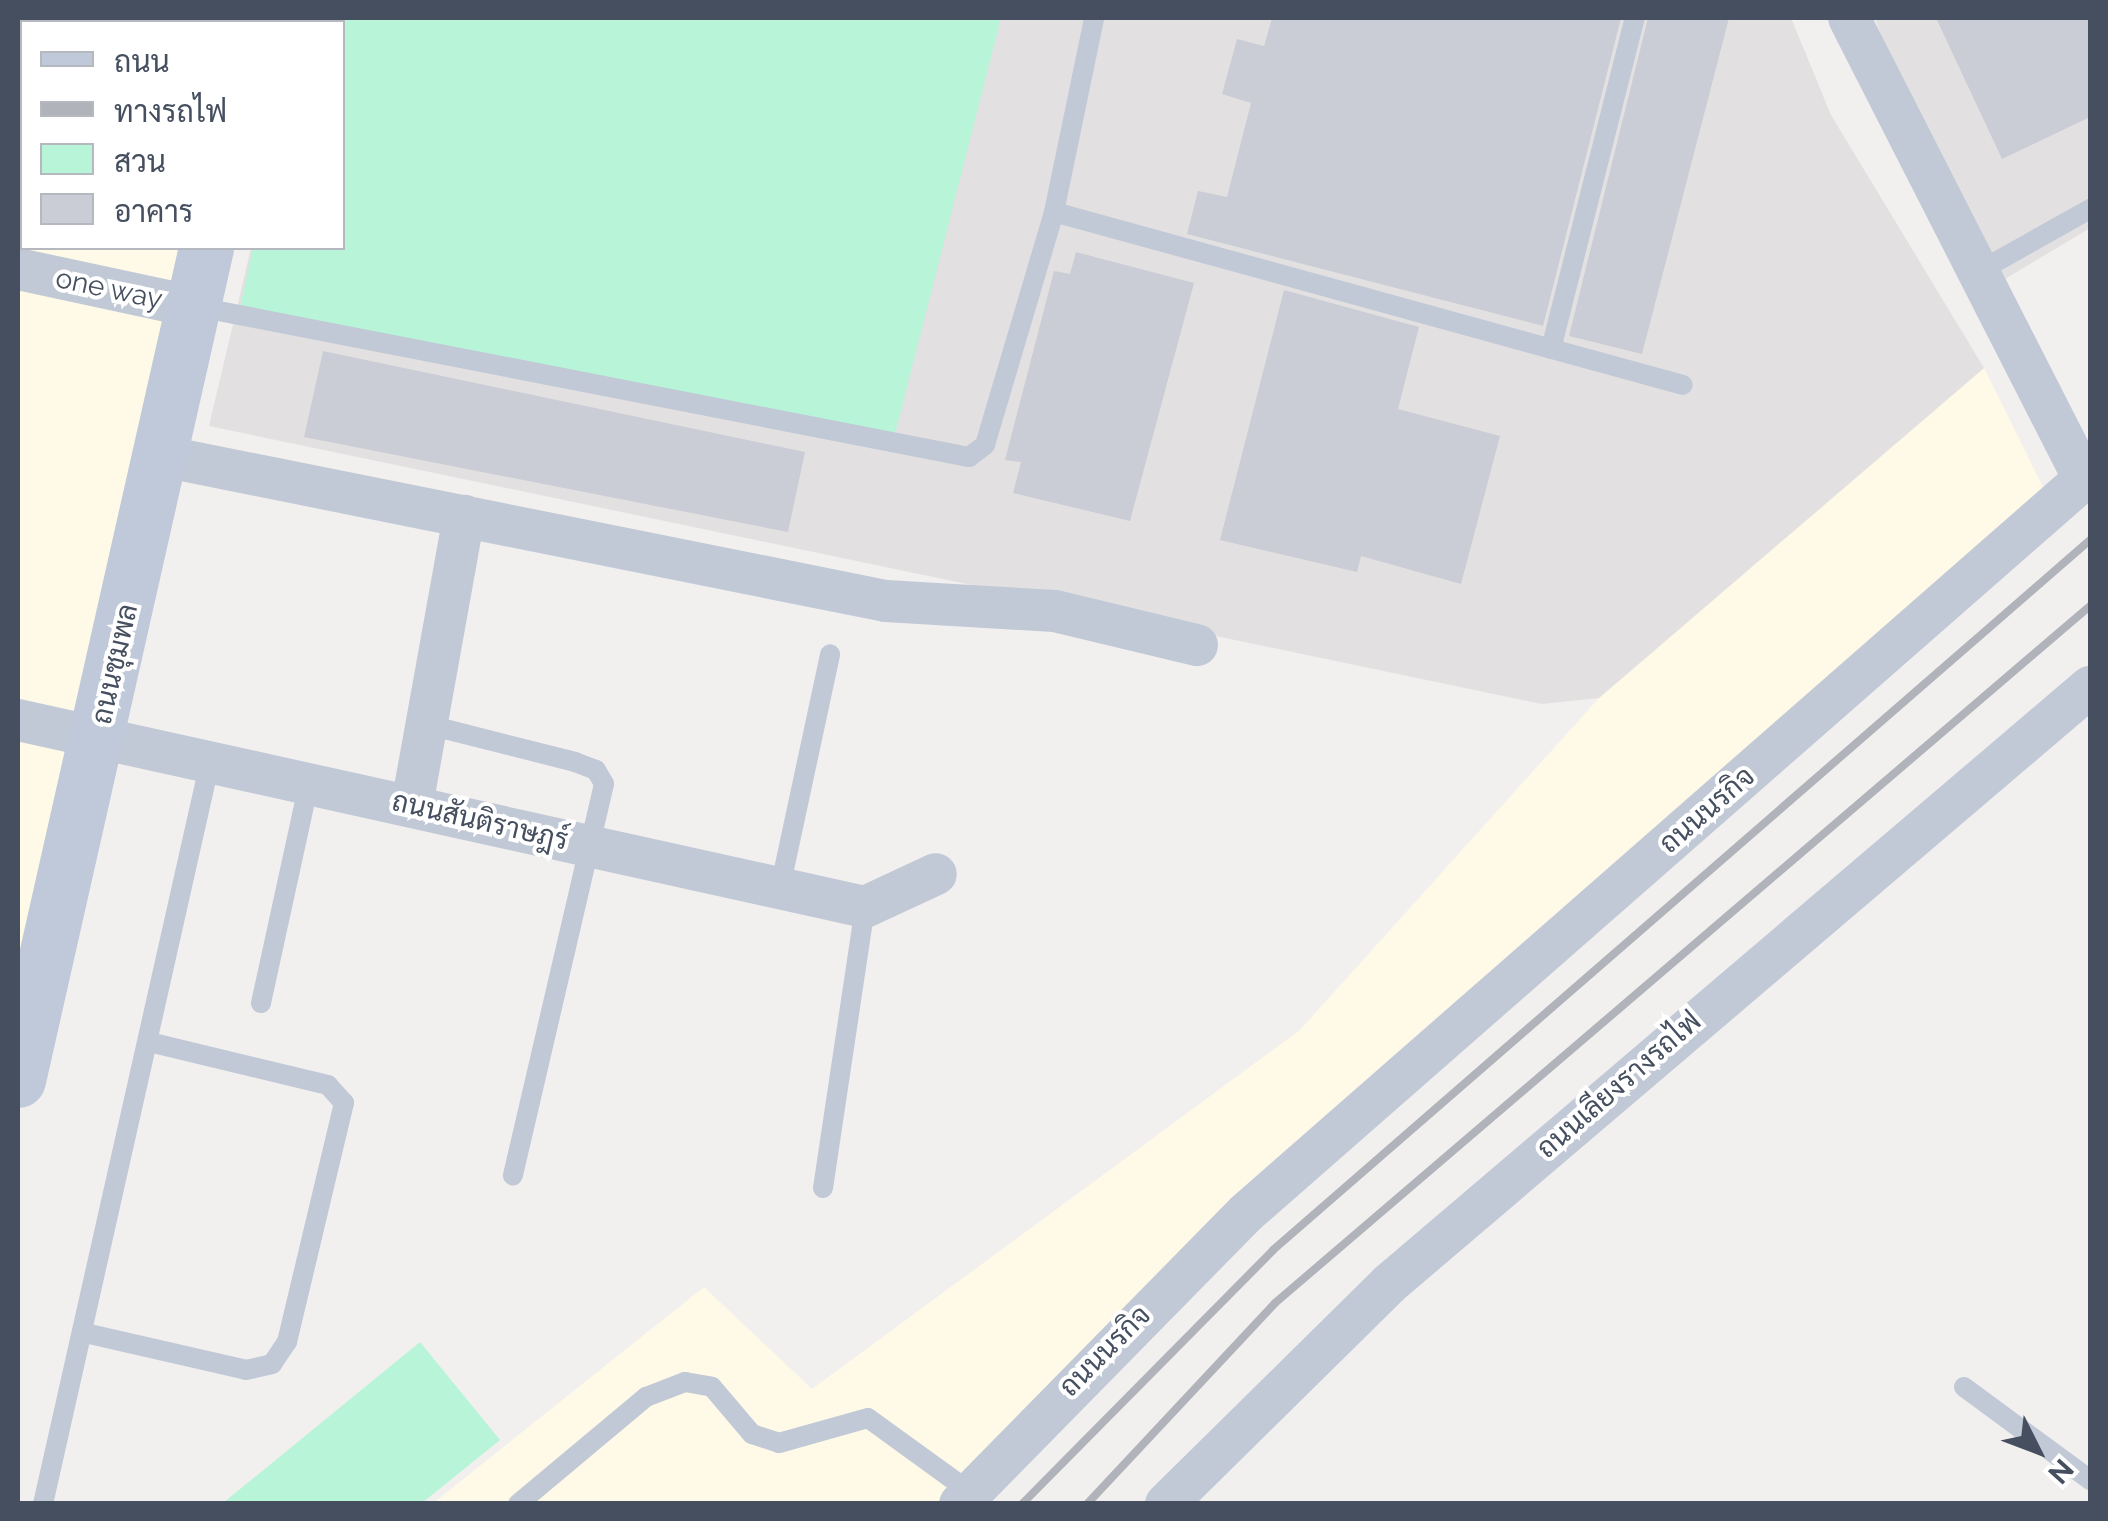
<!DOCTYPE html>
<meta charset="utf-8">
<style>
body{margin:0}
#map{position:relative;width:2108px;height:1521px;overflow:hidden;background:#f2efef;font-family:Raleway,Sarabun,sans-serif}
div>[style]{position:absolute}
.commercial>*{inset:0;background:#fefae7}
.education>*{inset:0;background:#e3e0e1}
.green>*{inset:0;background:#b8f4d7}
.building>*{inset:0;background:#cacdd5}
.service>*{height:20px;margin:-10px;padding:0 10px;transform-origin:10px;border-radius:10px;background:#c1c9d6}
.minor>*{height:42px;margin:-21px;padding:0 21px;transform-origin:21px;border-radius:21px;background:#c1c9d6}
.secondary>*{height:55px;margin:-27.5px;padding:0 27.5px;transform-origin:27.5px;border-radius:27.5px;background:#bfc9da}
.rail>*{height:8px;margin:-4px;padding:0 4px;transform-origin:4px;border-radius:4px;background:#b0b3ba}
span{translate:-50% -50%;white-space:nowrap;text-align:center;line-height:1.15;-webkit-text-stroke:8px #fff;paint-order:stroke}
.street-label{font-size:28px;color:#454f5f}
.frame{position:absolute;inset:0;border:20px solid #454f5f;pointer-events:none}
.legend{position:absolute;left:20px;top:20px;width:325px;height:230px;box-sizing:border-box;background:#fff;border:2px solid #b5b9bf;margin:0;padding:12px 18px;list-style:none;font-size:30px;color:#454f5f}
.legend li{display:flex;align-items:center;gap:20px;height:50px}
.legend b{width:50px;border:2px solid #b5b9bf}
.north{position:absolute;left:1988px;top:1401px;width:100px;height:100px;-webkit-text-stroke:8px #fff;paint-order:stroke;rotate:132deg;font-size:28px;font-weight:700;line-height:40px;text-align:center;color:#454f5f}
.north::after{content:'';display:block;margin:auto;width:35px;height:45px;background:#454f5f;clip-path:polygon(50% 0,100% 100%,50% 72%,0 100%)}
</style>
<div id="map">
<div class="commercial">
<div style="clip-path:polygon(18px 18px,253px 18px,22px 22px,22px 248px,199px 248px,18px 1012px)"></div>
<div style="clip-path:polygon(1984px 368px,2045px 491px,946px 1503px,432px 1504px,704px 1287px,812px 1389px,1300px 1030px,1599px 698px)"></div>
</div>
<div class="education">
<div style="clip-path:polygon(304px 18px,1791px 18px,1831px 115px,1984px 368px,1599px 698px,1542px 704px,209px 426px,251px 248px,342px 248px,342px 22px)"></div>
<div style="clip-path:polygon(1875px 18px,2090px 18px,2090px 228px,2000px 282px,1894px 74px)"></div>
</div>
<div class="green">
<div style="clip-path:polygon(305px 18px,1001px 18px,892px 446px,238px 316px,253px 248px,342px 248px,342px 22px)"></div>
<div style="clip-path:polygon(420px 1342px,500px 1440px,422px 1503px,223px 1503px)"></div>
</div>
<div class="building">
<div style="clip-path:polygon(1272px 18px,1621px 18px,1543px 326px,1187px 234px,1198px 191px,1227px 197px,1251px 103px,1222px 94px,1237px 39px,1264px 46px)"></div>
<div style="clip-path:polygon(1648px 18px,1729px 18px,1642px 354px,1569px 336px)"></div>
<div style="clip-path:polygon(1936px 18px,2090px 18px,2090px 117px,2002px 159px)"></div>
<div style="clip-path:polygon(1076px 252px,1194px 283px,1130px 521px,1013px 493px,1021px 462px,1005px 460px,1054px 271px,1070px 274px)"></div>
<div style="clip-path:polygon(1284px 290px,1419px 327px,1398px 409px,1500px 436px,1461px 584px,1361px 556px,1357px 572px,1220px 540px)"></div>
<div style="clip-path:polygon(323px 351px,805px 452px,788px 532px,304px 437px)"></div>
</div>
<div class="service">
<div style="left:1054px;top:212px;width:652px;rotate:15.38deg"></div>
<div style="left:1976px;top:273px;width:131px;rotate:-29.3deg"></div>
<div style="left:193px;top:306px;width:791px;rotate:11.01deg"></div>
<div style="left:969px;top:457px;width:20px;rotate:-37deg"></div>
<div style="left:985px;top:445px;width:243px;rotate:-73.5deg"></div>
<div style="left:1054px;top:212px;width:198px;rotate:-78.3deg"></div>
<div style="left:1551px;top:349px;width:341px;rotate:-75.8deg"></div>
<div style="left:429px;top:725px;width:151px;rotate:14.2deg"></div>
<div style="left:575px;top:762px;width:22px;rotate:21deg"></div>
<div style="left:596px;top:770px;width:16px;rotate:60deg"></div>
<div style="left:604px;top:784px;width:402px;rotate:103.1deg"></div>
<div style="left:780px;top:888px;width:239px;rotate:-77.9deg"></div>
<div style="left:261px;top:1003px;width:225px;rotate:-77.7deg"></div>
<div style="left:823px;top:1188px;width:284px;rotate:-81.5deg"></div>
<div style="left:85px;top:1333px;width:165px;rotate:12.9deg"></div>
<div style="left:246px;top:1370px;width:27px;rotate:-13deg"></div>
<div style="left:272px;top:1364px;width:27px;rotate:-56deg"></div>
<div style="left:287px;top:1342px;width:246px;rotate:-76.6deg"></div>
<div style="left:344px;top:1103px;width:24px;rotate:-132deg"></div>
<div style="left:328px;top:1085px;width:184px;rotate:-166.5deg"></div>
<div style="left:1964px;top:1387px;width:157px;rotate:36.4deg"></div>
<div style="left:43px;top:1504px;width:761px;rotate:-77.32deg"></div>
<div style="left:518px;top:1504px;width:167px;rotate:-39.9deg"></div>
<div style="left:646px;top:1397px;width:42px;rotate:-21deg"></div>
<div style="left:685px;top:1382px;width:27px;rotate:10deg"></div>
<div style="left:712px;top:1387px;width:62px;rotate:49.6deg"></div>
<div style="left:752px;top:1434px;width:28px;rotate:18deg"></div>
<div style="left:779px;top:1443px;width:92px;rotate:-15.7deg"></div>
<div style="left:868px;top:1418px;width:125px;rotate:35.9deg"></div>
</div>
<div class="minor">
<div style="left:80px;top:22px;width:4px;rotate:-76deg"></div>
<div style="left:18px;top:269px;width:177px;rotate:12.1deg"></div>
<div style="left:162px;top:456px;width:738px;rotate:11.33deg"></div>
<div style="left:886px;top:601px;width:169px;rotate:3.4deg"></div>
<div style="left:1055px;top:611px;width:146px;rotate:13.5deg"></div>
<div style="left:18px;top:720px;width:867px;rotate:12.45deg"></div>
<div style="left:865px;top:907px;width:78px;rotate:-24.9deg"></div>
<div style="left:412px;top:805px;width:294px;rotate:-79.8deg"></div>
<div style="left:960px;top:1504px;width:408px;rotate:-45.5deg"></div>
<div style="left:1246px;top:1213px;width:1114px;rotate:-41.21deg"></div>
<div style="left:2084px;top:479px;width:517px;rotate:-117.01deg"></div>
<div style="left:1166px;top:1504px;width:313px;rotate:-44.6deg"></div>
<div style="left:1389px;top:1284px;width:921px;rotate:-40.42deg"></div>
</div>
<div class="secondary">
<div style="left:261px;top:22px;width:4px;rotate:-76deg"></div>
<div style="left:18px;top:1080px;width:853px;rotate:-77.27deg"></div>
</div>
<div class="rail">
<div style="left:1022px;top:1504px;width:357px;rotate:-45.3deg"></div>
<div style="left:1273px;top:1250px;width:1082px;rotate:-40.99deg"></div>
<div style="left:1087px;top:1504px;width:275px;rotate:-46.9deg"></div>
<div style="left:1275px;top:1303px;width:1072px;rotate:-40.54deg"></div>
</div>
<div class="street-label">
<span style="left:109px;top:289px;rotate:12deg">one way</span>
<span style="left:115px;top:664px;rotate:-77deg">ถนนชุมพล</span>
<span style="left:1707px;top:810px;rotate:-41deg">ถนนนรกิจ</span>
<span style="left:480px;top:821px;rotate:13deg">ถนนสันติราษฎร์</span>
<span style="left:1619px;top:1085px;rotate:-41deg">ถนนเลียงรางรถไฟ</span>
<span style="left:1105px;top:1351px;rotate:-45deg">ถนนนรกิจ</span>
</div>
<div class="frame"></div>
<ul class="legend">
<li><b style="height:12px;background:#bfc9da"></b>ถนน</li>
<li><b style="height:12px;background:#b0b3ba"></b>ทางรถไฟ</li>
<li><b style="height:28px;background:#b8f4d7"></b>สวน</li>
<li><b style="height:28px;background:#cacdd5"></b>อาคาร</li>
</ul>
<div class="north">N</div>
</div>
